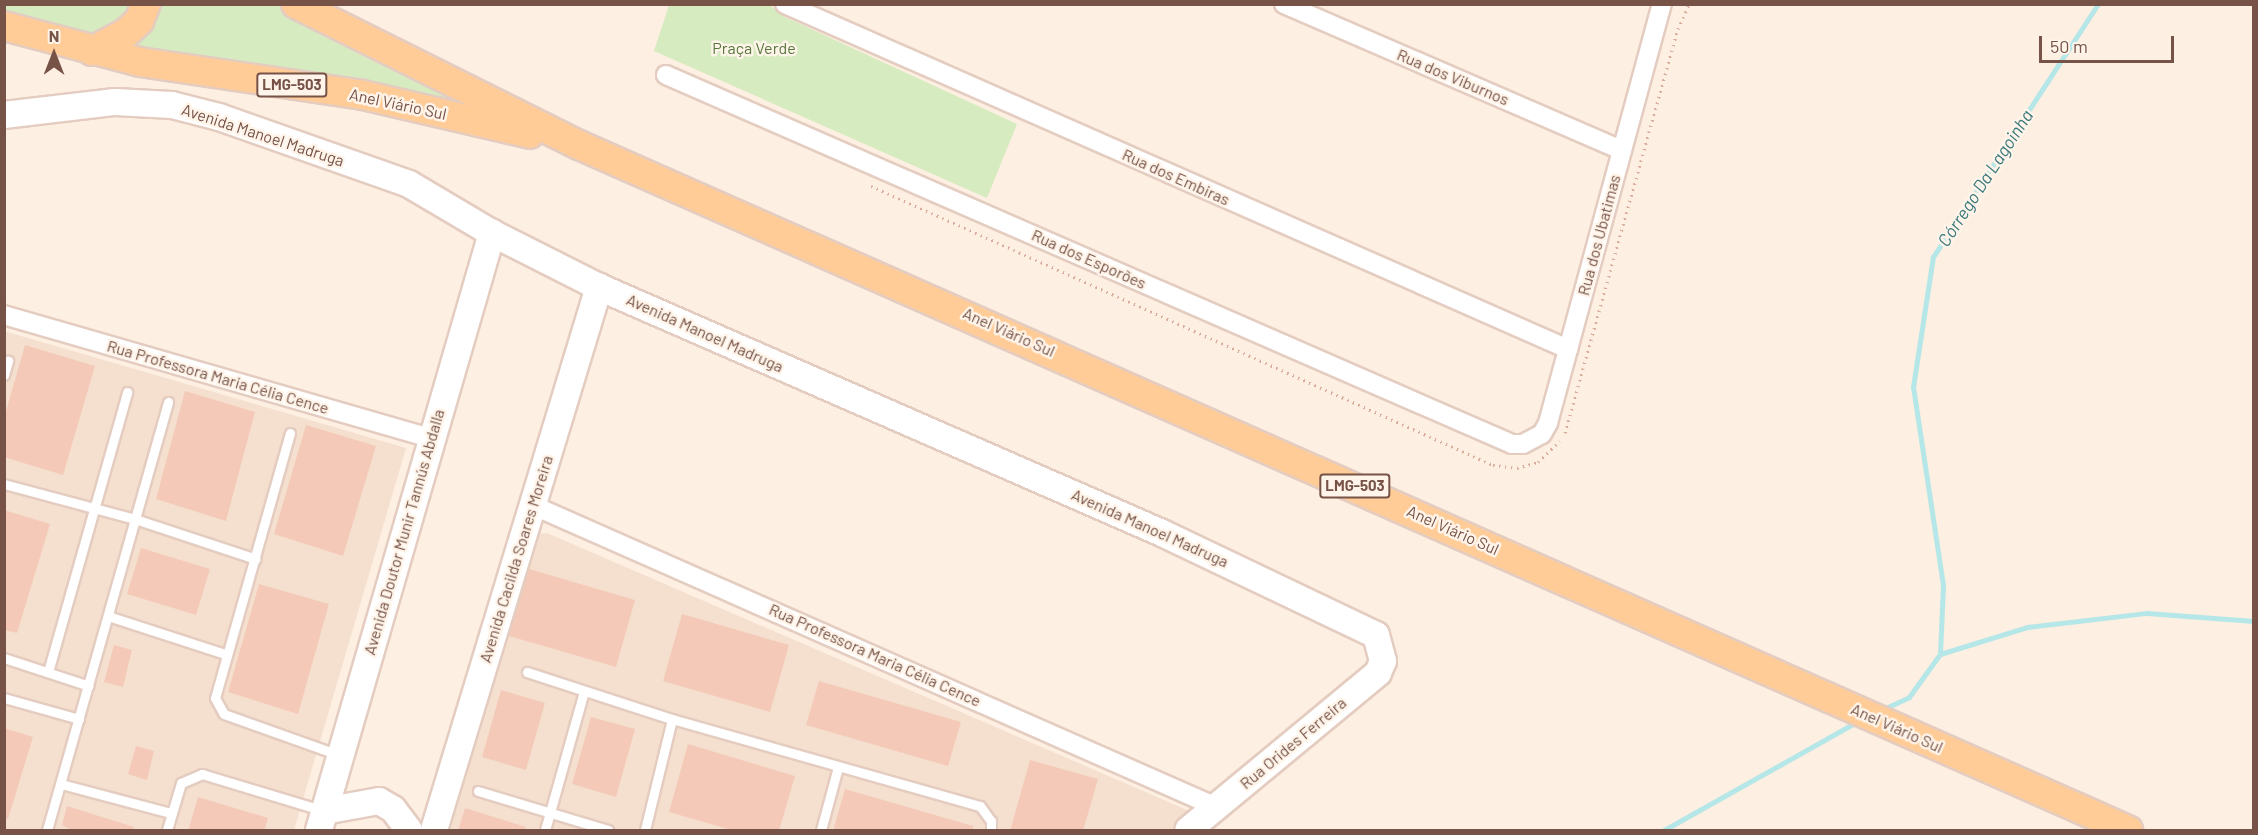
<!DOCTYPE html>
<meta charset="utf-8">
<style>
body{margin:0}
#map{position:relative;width:2258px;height:835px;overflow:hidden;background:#fdefe1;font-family:Barlow,sans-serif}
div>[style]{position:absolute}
.residential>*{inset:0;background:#f5e0cf}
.green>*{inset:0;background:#d6ebbf}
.stream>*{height:5px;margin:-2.5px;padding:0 2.5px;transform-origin:2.5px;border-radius:2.5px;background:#b5e6e8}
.building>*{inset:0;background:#f4c9b8}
.path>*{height:3px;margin-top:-1.5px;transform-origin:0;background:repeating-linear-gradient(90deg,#d9ac9b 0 1.5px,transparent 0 6px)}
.roads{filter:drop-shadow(2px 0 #e4ccc0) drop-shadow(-2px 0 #e4ccc0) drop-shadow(0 2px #e4ccc0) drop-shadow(0 -2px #e4ccc0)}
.lane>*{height:9px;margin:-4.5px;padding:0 4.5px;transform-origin:4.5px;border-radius:4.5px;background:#fff}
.street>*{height:18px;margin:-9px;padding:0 9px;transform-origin:9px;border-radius:9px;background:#fff}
.secondary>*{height:26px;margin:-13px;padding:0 13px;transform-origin:13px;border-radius:13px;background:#fff}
.primary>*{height:28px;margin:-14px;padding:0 14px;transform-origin:14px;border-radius:14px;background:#ffcc97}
span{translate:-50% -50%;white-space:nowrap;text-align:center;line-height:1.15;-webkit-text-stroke:5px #fff4e9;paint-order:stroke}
.shield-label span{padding:2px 4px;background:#fff4e9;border:2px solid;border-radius:4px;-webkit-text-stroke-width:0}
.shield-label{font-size:15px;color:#765247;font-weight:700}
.park-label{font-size:16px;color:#54773c}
.street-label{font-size:16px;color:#765247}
.water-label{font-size:18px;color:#3a797c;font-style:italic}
.frame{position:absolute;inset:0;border:6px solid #765247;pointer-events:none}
.north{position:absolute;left:24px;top:24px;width:60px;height:60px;-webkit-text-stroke:4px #fff4e9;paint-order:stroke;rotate:0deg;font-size:16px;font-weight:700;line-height:24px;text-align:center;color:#765247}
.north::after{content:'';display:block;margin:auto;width:21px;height:27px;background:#765247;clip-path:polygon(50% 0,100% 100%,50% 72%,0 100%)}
.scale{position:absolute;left:2039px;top:36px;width:135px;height:27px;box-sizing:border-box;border:3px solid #765247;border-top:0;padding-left:8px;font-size:18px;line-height:21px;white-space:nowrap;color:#765247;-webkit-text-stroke:4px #fff4e9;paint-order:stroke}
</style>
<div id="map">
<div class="residential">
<div style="clip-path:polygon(4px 331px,406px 448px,294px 830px,5px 830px)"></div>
<div style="clip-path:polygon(547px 533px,1194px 813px,1174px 830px,447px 830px,534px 534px)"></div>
</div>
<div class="green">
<div style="clip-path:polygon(4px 5px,296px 5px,579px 145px,5px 26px)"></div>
<div style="clip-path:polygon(669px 5px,770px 5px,783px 16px,1017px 124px,987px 198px,654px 51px)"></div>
</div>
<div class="stream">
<div style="left:1940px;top:654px;width:69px;rotate:-87.5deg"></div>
<div style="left:1943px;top:585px;width:200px;rotate:-98.6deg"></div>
<div style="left:1913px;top:387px;width:132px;rotate:-81.3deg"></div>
<div style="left:1933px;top:257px;width:302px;rotate:-56.9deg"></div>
<div style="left:1888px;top:707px;width:23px;rotate:-25deg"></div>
<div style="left:1909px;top:697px;width:53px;rotate:-54.2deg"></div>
<div style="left:1940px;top:654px;width:91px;rotate:-17.2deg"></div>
<div style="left:2027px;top:627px;width:121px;rotate:-6.7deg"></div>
<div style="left:2147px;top:613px;width:107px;rotate:4.3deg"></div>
<div style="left:1664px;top:830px;width:217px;rotate:-29.3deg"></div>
</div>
<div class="building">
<div style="clip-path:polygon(25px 345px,95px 366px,63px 475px,4px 457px,4px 418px)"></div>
<div style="clip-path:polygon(185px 391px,255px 412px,226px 521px,156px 499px)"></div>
<div style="clip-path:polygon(306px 425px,376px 446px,343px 556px,274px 534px)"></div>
<div style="clip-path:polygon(4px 510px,50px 524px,17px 633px,4px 630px)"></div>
<div style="clip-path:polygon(141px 548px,210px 569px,196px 615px,127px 594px)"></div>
<div style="clip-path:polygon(529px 569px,635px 600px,616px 667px,509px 636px)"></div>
<div style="clip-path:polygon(259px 584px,329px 604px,298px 714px,228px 692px)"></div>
<div style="clip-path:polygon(682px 614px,789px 645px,770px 712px,663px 681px)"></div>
<div style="clip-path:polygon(114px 645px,132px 650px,123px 687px,104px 682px)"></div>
<div style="clip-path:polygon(819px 681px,961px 722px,948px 766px,806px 725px)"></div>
<div style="clip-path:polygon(501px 690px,545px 703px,526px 770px,482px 757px)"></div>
<div style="clip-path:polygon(591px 717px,635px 729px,616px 797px,572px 784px)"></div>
<div style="clip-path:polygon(4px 728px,33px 737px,8px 819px,4px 819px)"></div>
<div style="clip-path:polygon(688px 744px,795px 776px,779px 831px,735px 831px,669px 812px)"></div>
<div style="clip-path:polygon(136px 746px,154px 751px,147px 780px,128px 774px)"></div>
<div style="clip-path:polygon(1030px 760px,1098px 779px,1083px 831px,1010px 831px)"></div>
<div style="clip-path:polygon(845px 789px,973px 826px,973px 831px,833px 831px)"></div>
<div style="clip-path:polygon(198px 797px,268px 818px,264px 831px,188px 831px)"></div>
<div style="clip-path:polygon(67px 806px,134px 827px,134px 831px,73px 831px,62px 825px)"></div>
<div style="clip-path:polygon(465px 808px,526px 827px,525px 831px,458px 831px)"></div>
</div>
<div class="path">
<div style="left:871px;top:186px;width:682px;rotate:24.16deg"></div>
<div style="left:1493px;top:465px;width:24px;rotate:7deg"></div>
<div style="left:1517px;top:468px;width:22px;rotate:-16deg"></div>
<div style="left:1538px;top:462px;width:30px;rotate:-44deg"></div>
<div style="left:1565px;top:433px;width:420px;rotate:-74.4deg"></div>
<div style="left:1678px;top:29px;width:27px;rotate:-66deg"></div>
</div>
<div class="roads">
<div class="lane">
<div style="left:4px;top:375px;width:15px;rotate:-74deg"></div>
<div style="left:290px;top:433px;width:275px;rotate:105.8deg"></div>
<div style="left:215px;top:698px;width:18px;rotate:61deg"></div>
<div style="left:224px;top:714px;width:122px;rotate:19.6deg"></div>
<div style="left:4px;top:484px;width:136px;rotate:15deg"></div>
<div style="left:135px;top:519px;width:127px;rotate:18.3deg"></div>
<div style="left:108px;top:616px;width:123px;rotate:18deg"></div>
<div style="left:4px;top:658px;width:89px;rotate:18.2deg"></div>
<div style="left:48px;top:672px;width:291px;rotate:-74.2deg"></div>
<div style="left:527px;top:672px;width:152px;rotate:18deg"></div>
<div style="left:672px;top:719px;width:320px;rotate:15.8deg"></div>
<div style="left:980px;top:806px;width:19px;rotate:54deg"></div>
<div style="left:991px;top:821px;width:9px;rotate:90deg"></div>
<div style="left:4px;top:698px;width:78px;rotate:15.6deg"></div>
<div style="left:61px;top:784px;width:114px;rotate:14.8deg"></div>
<div style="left:478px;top:791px;width:136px;rotate:16.7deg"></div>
<div style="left:47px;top:830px;width:445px;rotate:-74.2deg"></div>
<div style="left:167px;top:830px;width:49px;rotate:-73.4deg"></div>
<div style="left:181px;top:783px;width:23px;rotate:-23deg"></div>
<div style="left:202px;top:774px;width:124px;rotate:16.8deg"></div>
<div style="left:545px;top:830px;width:144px;rotate:-74.3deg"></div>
<div style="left:645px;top:830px;width:114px;rotate:-76.3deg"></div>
<div style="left:821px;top:830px;width:65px;rotate:-74.9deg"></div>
</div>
<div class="street">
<div style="left:785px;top:4px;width:856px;rotate:23.78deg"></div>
<div style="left:1284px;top:4px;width:368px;rotate:23.4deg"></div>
<div style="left:666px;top:75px;width:923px;rotate:23.57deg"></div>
<div style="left:1512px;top:444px;width:11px"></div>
<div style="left:1523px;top:444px;width:21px;rotate:-28deg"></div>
<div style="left:1542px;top:434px;width:13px;rotate:-61deg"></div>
<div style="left:1548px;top:423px;width:434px;rotate:-74.8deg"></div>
<div style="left:4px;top:315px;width:444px;rotate:16.1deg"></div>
<div style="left:532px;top:505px;width:748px;rotate:23.82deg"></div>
</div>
<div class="secondary">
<div style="left:4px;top:115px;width:112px;rotate:-6.7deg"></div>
<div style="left:115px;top:102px;width:57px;rotate:3deg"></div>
<div style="left:172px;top:105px;width:49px;rotate:14.3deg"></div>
<div style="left:219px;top:117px;width:201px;rotate:19.4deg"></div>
<div style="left:409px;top:184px;width:96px;rotate:30.6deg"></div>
<div style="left:492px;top:233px;width:120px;rotate:26.8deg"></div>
<div style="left:599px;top:287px;width:614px;rotate:23.6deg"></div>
<div style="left:1162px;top:533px;width:237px;rotate:25.5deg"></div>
<div style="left:1376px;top:635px;width:27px;rotate:75deg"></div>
<div style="left:1383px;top:661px;width:13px;rotate:113deg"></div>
<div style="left:1378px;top:673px;width:246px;rotate:140.4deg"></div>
<div style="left:324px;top:811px;width:56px;rotate:-10.3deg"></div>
<div style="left:379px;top:801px;width:16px;rotate:30deg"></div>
<div style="left:393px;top:809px;width:26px;rotate:53deg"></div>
<div style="left:319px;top:830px;width:622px;rotate:-73.84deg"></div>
<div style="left:434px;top:830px;width:568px;rotate:-73.1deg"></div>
</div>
<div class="primary">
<div style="left:296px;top:4px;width:316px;rotate:26.5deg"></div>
<div style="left:579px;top:145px;width:1694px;rotate:23.86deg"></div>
<div style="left:4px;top:26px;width:141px;rotate:14.8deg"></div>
<div style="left:140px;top:62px;width:225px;rotate:8.4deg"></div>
<div style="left:363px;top:95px;width:171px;rotate:13.1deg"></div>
<div style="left:92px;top:51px;width:38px;rotate:-28deg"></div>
<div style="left:126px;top:33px;width:18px;rotate:-43deg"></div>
<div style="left:139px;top:21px;width:18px;rotate:-68deg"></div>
</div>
</div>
<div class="shield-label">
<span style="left:292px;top:85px">LMG-503</span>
<span style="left:1355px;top:486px">LMG-503</span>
</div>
<div class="park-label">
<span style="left:754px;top:48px">Praça Verde</span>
</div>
<div class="street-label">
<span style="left:1453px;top:77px;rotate:23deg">Rua dos Viburnos</span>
<span style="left:398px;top:104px;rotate:12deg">Anel Viário Sul</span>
<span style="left:263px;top:135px;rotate:18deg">Avenida Manoel Madruga</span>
<span style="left:1176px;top:177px;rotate:24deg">Rua dos Embiras</span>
<span style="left:1599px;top:235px;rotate:-75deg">Rua dos Ubatimas</span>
<span style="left:1089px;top:259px;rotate:24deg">Rua dos Esporões</span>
<span style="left:1009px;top:332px;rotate:24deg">Anel Viário Sul</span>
<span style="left:705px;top:333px;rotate:24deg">Avenida Manoel Madruga</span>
<span style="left:218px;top:377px;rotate:16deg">Rua Professora Maria Célia Cence</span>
<span style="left:1150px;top:528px;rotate:24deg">Avenida Manoel Madruga</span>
<span style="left:1453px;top:530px;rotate:24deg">Anel Viário Sul</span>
<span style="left:404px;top:532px;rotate:-74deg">Avenida Doutor Munir Tannús Abdalla</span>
<span style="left:516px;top:559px;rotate:-73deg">Avenida Cacilda Soares Moreira</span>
<span style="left:875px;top:655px;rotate:24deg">Rua Professora Maria Célia Cence</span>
<span style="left:1897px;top:728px;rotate:24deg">Anel Viário Sul</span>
<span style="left:1293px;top:743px;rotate:-40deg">Rua Orides Ferreira</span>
</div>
<div class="water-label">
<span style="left:1985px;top:178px;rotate:-57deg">Córrego Da Lagoinha</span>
</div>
<div class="frame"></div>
<div class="north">N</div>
<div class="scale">50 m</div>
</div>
